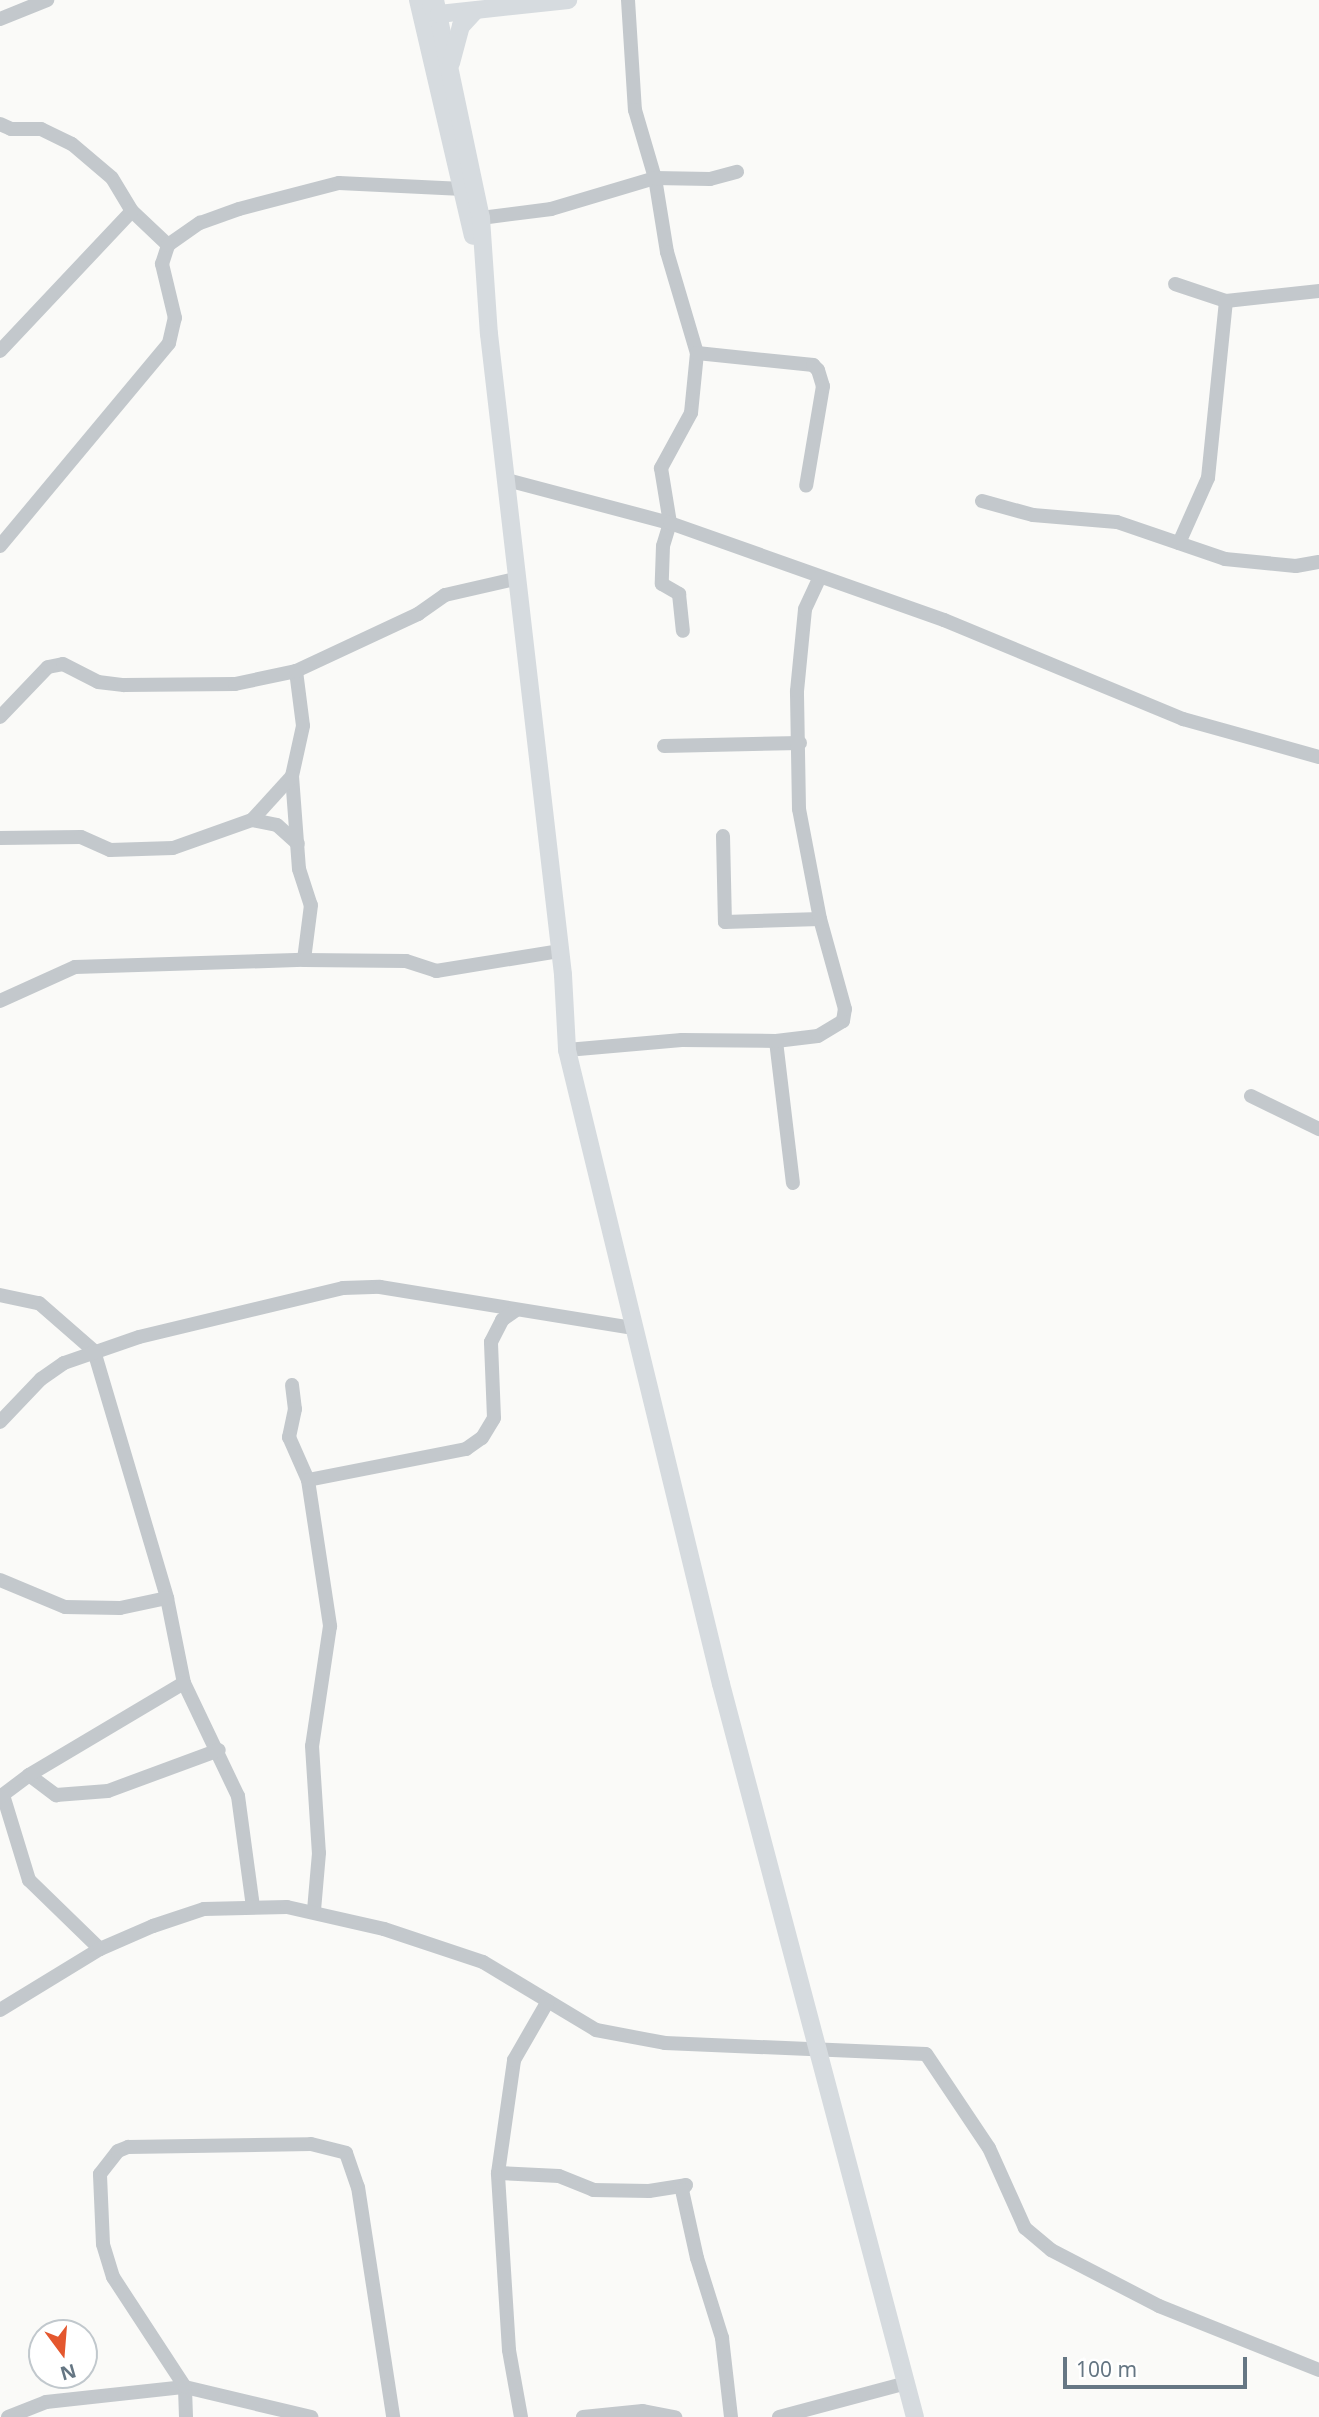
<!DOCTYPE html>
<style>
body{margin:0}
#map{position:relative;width:1319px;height:2417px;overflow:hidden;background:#fafaf8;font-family:"Noto Sans",sans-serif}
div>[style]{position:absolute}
.minor>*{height:14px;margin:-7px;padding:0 7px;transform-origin:7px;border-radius:7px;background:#c3c8cc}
.major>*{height:18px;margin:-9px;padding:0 9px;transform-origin:9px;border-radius:9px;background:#d6dbdf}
span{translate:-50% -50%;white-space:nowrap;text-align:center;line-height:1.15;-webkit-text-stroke:7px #fff;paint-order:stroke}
.north{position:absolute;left:28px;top:2319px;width:70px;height:70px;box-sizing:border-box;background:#fff;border:2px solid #c1c8cd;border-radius:50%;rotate:164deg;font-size:19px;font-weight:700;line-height:28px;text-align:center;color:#657683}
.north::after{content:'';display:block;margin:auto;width:24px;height:32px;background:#e4572e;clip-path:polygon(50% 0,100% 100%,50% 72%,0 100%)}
.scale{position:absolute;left:1063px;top:2357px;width:184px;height:32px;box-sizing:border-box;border:4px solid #657683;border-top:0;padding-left:9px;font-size:21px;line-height:24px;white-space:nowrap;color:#657683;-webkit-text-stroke:5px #fff;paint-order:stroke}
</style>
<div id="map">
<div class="minor">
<div style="left:628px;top:0;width:110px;rotate:86.4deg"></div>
<div style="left:635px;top:110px;width:71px;rotate:73.6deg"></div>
<div style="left:655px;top:178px;width:75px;rotate:80.8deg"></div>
<div style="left:667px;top:252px;width:105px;rotate:73.5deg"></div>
<div style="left:697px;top:353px;width:60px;rotate:95.7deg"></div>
<div style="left:691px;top:413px;width:63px;rotate:118.6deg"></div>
<div style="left:661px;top:468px;width:56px;rotate:80.7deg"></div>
<div style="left:670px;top:523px;width:24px;rotate:107deg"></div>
<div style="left:663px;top:546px;width:38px;rotate:92deg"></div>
<div style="left:662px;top:584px;width:20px;rotate:30deg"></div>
<div style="left:679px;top:594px;width:37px;rotate:84deg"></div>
<div style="left:0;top:19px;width:51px;rotate:-22deg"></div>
<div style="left:0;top:124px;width:12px;rotate:24deg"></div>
<div style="left:11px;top:129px;width:30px"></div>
<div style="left:41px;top:129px;width:34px;rotate:26deg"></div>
<div style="left:72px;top:144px;width:52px;rotate:40.4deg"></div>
<div style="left:112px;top:178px;width:39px;rotate:59deg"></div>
<div style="left:132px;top:211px;width:50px;rotate:43.4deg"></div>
<div style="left:481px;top:218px;width:71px;rotate:-7.3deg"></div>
<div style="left:551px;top:209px;width:109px;rotate:-16.6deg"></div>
<div style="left:655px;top:178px;width:55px;rotate:1deg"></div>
<div style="left:710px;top:179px;width:28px;rotate:-15deg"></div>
<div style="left:1175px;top:284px;width:54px;rotate:18.4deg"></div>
<div style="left:1226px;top:301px;width:94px;rotate:-6.1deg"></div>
<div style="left:0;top:351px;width:192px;rotate:-46.7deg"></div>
<div style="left:697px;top:353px;width:117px;rotate:5.9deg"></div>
<div style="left:813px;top:365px;width:7px;rotate:45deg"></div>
<div style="left:818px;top:370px;width:17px;rotate:73deg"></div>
<div style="left:823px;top:386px;width:101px;rotate:99.6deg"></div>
<div style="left:507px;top:480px;width:169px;rotate:14.8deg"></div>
<div style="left:670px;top:523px;width:291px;rotate:19.5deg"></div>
<div style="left:944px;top:620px;width:259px;rotate:22.5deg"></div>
<div style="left:1183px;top:719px;width:141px;rotate:15.6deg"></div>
<div style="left:982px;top:501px;width:53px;rotate:15.4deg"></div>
<div style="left:1033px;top:515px;width:84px;rotate:4.8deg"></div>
<div style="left:1117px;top:522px;width:114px;rotate:18.9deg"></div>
<div style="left:1225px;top:559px;width:71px;rotate:5.6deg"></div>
<div style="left:1296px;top:566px;width:23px;rotate:-10deg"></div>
<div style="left:1179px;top:543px;width:71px;rotate:-66deg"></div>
<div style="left:1208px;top:478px;width:178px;rotate:-84.2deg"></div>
<div style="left:0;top:546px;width:264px;rotate:-50.2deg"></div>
<div style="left:169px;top:343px;width:26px;rotate:-77deg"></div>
<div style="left:175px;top:318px;width:56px;rotate:-103.5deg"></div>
<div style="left:162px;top:264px;width:20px;rotate:-72deg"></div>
<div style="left:168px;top:245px;width:39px;rotate:-35deg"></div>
<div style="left:200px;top:223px;width:41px;rotate:-19.7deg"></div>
<div style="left:239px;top:209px;width:103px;rotate:-14.6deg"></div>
<div style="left:339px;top:183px;width:124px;rotate:2.8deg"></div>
<div style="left:296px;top:671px;width:55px;rotate:82.7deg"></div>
<div style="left:303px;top:726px;width:51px;rotate:102.4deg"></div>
<div style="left:292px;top:776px;width:93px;rotate:85.7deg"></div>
<div style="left:299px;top:869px;width:38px;rotate:72deg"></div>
<div style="left:311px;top:905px;width:55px;rotate:97.3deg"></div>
<div style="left:0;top:717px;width:69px;rotate:-46.2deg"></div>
<div style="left:48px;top:667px;width:15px;rotate:-11deg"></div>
<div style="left:63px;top:664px;width:39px;rotate:27deg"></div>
<div style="left:98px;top:682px;width:26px;rotate:7deg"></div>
<div style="left:124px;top:685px;width:111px;rotate:-0.5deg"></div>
<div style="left:235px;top:684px;width:62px;rotate:-12deg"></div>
<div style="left:296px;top:671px;width:135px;rotate:-25deg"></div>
<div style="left:418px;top:614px;width:33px;rotate:-35deg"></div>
<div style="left:445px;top:595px;width:72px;rotate:-12.9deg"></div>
<div style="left:664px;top:746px;width:136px;rotate:-1.3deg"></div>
<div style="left:252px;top:820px;width:25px;rotate:11deg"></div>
<div style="left:277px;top:825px;width:28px;rotate:42deg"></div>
<div style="left:723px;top:836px;width:86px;rotate:88.7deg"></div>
<div style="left:725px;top:922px;width:95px;rotate:-1.8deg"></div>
<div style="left:0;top:838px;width:81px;rotate:-0.7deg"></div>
<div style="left:81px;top:837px;width:32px;rotate:24deg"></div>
<div style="left:110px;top:850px;width:63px;rotate:-1.8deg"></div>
<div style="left:173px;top:848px;width:84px;rotate:-19.5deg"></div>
<div style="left:252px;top:820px;width:59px;rotate:-47.7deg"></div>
<div style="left:0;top:1001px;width:82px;rotate:-24.4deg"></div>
<div style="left:75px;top:967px;width:229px;rotate:-1.8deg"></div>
<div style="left:304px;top:960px;width:102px;rotate:0.6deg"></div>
<div style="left:406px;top:961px;width:32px;rotate:18deg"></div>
<div style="left:436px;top:971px;width:126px;rotate:-9.2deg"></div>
<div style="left:776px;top:1041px;width:143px;rotate:83.2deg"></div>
<div style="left:567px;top:1050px;width:115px;rotate:-5deg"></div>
<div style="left:682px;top:1040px;width:94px;rotate:0.6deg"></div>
<div style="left:776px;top:1041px;width:42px;rotate:-6.8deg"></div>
<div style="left:818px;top:1036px;width:29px;rotate:-31deg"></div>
<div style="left:843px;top:1021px;width:12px;rotate:-81deg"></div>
<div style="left:845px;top:1009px;width:93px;rotate:-105.5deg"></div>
<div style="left:820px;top:919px;width:112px;rotate:-100.8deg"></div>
<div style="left:799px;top:809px;width:118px;rotate:-91deg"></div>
<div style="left:797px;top:691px;width:82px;rotate:-84.4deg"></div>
<div style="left:805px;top:609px;width:35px;rotate:-65deg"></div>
<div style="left:1251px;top:1096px;width:76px;rotate:25.9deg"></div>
<div style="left:0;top:1295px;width:40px;rotate:12deg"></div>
<div style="left:39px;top:1303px;width:73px;rotate:41.1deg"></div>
<div style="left:94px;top:1351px;width:258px;rotate:73.5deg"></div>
<div style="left:167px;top:1598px;width:87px;rotate:78.7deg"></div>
<div style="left:184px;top:1683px;width:125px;rotate:64.5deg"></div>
<div style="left:238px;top:1796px;width:112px;rotate:82.3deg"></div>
<div style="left:292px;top:1385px;width:24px;rotate:83deg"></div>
<div style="left:295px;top:1409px;width:29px;rotate:102deg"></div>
<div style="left:289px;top:1437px;width:47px;rotate:66.2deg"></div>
<div style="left:308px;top:1480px;width:148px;rotate:81.4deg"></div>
<div style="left:330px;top:1626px;width:121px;rotate:98.5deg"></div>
<div style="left:312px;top:1746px;width:107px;rotate:86.3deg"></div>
<div style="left:319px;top:1853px;width:57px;rotate:95deg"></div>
<div style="left:0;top:1422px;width:59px;rotate:-46.4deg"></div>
<div style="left:41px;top:1379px;width:28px;rotate:-35deg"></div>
<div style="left:64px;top:1363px;width:79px;rotate:-19.1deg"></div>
<div style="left:139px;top:1337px;width:210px;rotate:-13.5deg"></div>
<div style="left:343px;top:1288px;width:37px;rotate:-2deg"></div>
<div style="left:380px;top:1287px;width:257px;rotate:9.2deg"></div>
<div style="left:308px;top:1480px;width:161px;rotate:-11.1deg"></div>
<div style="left:466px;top:1449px;width:19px;rotate:-35deg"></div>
<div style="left:482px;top:1438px;width:23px;rotate:-59deg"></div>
<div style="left:494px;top:1418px;width:76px;rotate:-92.3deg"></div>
<div style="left:491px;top:1342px;width:25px;rotate:-63deg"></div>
<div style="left:502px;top:1320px;width:16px;rotate:-35deg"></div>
<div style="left:0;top:1580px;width:70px;rotate:22.6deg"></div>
<div style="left:65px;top:1607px;width:55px;rotate:1deg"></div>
<div style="left:120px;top:1608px;width:48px;rotate:-12deg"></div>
<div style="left:29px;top:1775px;width:34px;rotate:37deg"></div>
<div style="left:56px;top:1795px;width:52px;rotate:-4.4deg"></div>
<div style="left:108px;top:1791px;width:118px;rotate:-20.3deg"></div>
<div style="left:3px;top:1795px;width:89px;rotate:73deg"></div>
<div style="left:29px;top:1880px;width:99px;rotate:44.2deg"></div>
<div style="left:0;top:1797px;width:36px;rotate:-37deg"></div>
<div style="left:29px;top:1775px;width:180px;rotate:-30.7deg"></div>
<div style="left:0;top:2010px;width:117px;rotate:-31.4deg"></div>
<div style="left:100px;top:1949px;width:58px;rotate:-23.5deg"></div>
<div style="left:153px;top:1926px;width:54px;rotate:-18.4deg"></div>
<div style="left:204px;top:1909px;width:83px;rotate:-1.4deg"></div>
<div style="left:287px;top:1907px;width:99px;rotate:12.8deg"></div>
<div style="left:384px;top:1929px;width:104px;rotate:18.4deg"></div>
<div style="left:483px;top:1962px;width:132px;rotate:31deg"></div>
<div style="left:596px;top:2030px;width:70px;rotate:10.7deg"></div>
<div style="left:665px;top:2043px;width:261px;rotate:2.4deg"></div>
<div style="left:926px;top:2054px;width:113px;rotate:56.2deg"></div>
<div style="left:989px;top:2148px;width:88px;rotate:65.8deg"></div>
<div style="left:1025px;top:2228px;width:34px;rotate:40deg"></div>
<div style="left:1051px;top:2250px;width:122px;rotate:27.4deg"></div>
<div style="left:1159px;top:2306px;width:172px;rotate:21.8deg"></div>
<div style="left:498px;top:2173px;width:61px;rotate:2.8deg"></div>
<div style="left:559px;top:2176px;width:37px;rotate:22deg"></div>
<div style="left:593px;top:2190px;width:56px;rotate:1deg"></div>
<div style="left:649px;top:2191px;width:37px;rotate:-9deg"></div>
<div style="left:686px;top:2185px;width:6px;rotate:129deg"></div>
<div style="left:682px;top:2190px;width:70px;rotate:77.6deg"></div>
<div style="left:697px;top:2258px;width:84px;rotate:72.6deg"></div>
<div style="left:722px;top:2338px;width:80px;rotate:83.5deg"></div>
<div style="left:8px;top:2417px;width:41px;rotate:-21.5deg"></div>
<div style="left:46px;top:2402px;width:140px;rotate:-6.2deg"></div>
<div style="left:185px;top:2387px;width:130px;rotate:13.4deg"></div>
<div style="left:186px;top:2417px;width:30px;rotate:-92deg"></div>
<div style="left:185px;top:2387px;width:131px;rotate:-123.2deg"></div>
<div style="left:113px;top:2277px;width:34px;rotate:-107deg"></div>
<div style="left:103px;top:2244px;width:70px;rotate:-92.5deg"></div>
<div style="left:100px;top:2174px;width:29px;rotate:-52deg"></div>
<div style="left:118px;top:2151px;width:11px;rotate:-22deg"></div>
<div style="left:128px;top:2147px;width:183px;rotate:-0.9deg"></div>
<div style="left:311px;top:2144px;width:36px;rotate:14deg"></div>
<div style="left:346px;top:2153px;width:36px;rotate:71deg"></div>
<div style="left:358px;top:2187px;width:233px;rotate:81.3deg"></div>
<div style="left:521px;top:2417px;width:68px;rotate:-100.2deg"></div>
<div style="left:509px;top:2350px;width:177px;rotate:-93.6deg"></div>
<div style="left:498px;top:2173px;width:114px;rotate:-81.9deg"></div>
<div style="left:514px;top:2060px;width:68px;rotate:-60deg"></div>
<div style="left:583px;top:2417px;width:60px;rotate:-5.7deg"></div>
<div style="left:643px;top:2411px;width:33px;rotate:11deg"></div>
<div style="left:779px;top:2417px;width:132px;rotate:-14.9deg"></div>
</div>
<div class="major">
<div style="left:418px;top:0;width:242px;rotate:76.9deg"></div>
<div style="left:435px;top:0;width:223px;rotate:78.1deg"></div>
<div style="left:481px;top:218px;width:116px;rotate:86.1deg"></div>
<div style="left:489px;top:334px;width:645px;rotate:83.41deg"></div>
<div style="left:563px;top:975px;width:75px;rotate:86.9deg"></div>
<div style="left:567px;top:1050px;width:652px;rotate:76.35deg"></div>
<div style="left:721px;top:1684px;width:758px;rotate:75.18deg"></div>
<div style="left:431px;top:7px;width:11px;rotate:41deg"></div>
<div style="left:439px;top:14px;width:130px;rotate:-6.2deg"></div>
<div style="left:451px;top:63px;width:38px;rotate:-75deg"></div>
<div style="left:461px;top:26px;width:21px;rotate:-47deg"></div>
</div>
<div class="north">N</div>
<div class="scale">100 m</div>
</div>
